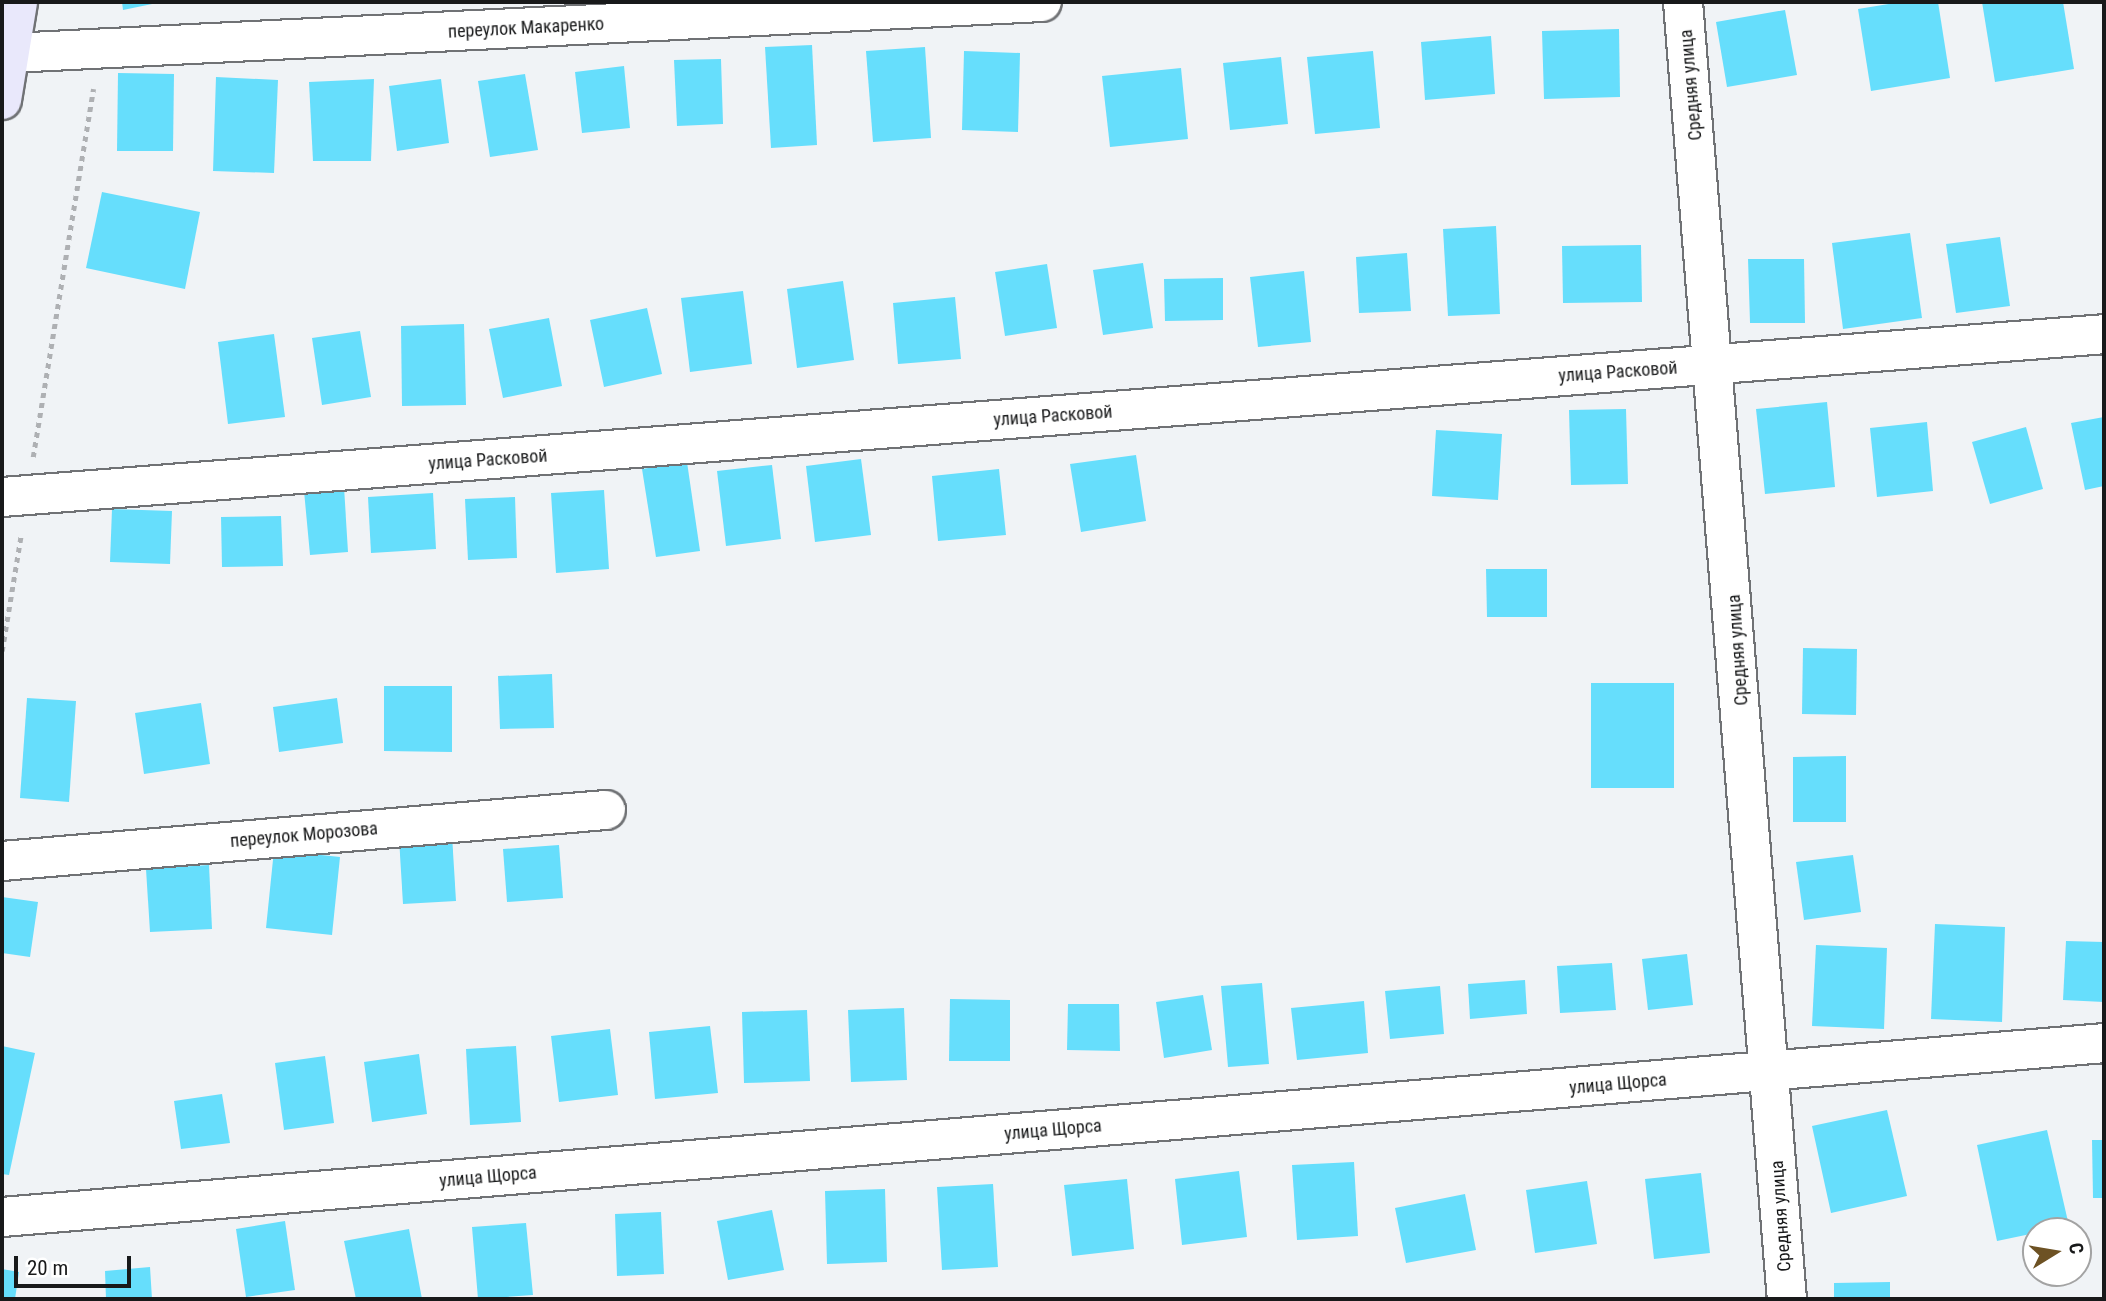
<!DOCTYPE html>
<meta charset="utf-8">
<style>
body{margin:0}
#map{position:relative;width:2106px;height:1301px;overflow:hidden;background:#f0f3f6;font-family:"Roboto Condensed",sans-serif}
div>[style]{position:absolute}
.building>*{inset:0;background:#66defc}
.path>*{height:4.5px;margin-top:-2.25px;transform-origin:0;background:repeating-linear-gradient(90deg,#aeb0b3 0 5px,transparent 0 10px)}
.roads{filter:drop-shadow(2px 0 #707275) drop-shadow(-2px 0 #707275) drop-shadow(0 2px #707275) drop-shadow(0 -2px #707275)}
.street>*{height:38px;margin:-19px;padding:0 19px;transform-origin:19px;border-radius:19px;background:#fff}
.secondary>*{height:38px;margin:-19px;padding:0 19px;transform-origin:19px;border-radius:19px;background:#e9e8fb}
span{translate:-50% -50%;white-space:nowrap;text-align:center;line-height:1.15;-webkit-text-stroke:5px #fff;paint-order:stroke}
.street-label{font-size:18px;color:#18191a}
.frame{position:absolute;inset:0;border:4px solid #18191a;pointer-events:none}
.north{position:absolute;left:2022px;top:1217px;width:70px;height:70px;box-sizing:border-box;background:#fff;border:2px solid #a3a3a3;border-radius:50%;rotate:79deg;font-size:19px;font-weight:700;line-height:28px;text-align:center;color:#18191a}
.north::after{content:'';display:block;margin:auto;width:24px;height:32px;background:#6d5224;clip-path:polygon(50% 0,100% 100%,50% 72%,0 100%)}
.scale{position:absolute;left:14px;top:1256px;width:117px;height:32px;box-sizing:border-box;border:4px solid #18191a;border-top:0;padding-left:9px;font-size:21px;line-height:24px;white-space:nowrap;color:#18191a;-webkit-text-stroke:5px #fff;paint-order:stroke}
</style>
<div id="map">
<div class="building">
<div style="clip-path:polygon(122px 2px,157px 2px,157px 3px,123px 10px)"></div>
<div style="clip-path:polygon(1901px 2px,1938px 2px,1950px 78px,1871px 91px,1858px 9px)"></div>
<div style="clip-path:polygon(1982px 2px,2063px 2px,2074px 69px,1995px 82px)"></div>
<div style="clip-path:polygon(1785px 10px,1797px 75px,1727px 87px,1716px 22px)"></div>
<div style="clip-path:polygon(1619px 29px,1620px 97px,1544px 99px,1542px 31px)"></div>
<div style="clip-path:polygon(1491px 36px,1495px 94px,1425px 100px,1421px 42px)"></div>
<div style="clip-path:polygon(812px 45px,817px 145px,771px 148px,765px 47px)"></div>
<div style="clip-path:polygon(925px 47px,931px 138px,873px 142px,866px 51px)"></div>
<div style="clip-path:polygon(964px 51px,1020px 53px,1018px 132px,962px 130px)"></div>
<div style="clip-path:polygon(1373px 51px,1380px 128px,1315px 134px,1307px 57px)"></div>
<div style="clip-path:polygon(1281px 57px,1288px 124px,1230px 130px,1223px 63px)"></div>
<div style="clip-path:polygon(721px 59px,723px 124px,677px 126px,674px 60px)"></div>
<div style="clip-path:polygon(624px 66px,630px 128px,582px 133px,575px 72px)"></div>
<div style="clip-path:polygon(1181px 68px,1188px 139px,1110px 147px,1102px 76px)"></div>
<div style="clip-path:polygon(118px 73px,174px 74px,173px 151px,117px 151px)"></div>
<div style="clip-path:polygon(525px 74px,538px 150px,490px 157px,478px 81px)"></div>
<div style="clip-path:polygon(216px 77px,278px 80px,274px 173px,213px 171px)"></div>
<div style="clip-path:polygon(374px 79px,371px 161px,313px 161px,309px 82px)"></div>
<div style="clip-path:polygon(441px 79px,449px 143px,397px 151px,389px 86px)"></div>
<div style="clip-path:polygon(102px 192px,200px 212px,185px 289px,86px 268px)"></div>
<div style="clip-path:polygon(1496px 226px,1500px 314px,1448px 316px,1443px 229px)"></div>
<div style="clip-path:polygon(1910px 233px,1922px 318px,1843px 329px,1832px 243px)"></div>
<div style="clip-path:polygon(2000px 237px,2010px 306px,1956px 313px,1946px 244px)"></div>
<div style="clip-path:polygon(1641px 245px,1642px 302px,1563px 303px,1562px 246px)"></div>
<div style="clip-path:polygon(1407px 253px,1411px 311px,1359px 313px,1356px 257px)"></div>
<div style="clip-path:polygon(1748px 259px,1804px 259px,1805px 323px,1750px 323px)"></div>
<div style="clip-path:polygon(1143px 263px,1153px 328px,1103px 335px,1093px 270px)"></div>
<div style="clip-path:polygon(1047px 264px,1057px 328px,1005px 336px,995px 272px)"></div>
<div style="clip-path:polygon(1304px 271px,1311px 342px,1258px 347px,1250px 277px)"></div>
<div style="clip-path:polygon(1223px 278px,1223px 320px,1165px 321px,1164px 279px)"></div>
<div style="clip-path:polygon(843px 281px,854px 360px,797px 368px,787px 289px)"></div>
<div style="clip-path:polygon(743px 291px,752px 364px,690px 372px,681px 298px)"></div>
<div style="clip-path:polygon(955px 297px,961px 359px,898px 364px,893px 303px)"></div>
<div style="clip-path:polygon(647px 308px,662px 374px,604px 387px,590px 320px)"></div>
<div style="clip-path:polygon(549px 318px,562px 386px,503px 398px,489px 329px)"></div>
<div style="clip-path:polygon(464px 324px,466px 405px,402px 406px,401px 326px)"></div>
<div style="clip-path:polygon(360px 331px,371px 397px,322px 405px,312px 338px)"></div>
<div style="clip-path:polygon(274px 334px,285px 417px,228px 424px,218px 342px)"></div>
<div style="clip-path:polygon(1827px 402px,1835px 487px,1765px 494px,1756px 409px)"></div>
<div style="clip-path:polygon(1626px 409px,1628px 484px,1571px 485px,1569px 410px)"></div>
<div style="clip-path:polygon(2104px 417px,2104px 486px,2085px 490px,2071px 423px)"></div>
<div style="clip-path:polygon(1927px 422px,1933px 491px,1877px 497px,1870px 428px)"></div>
<div style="clip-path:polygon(2026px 427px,2043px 489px,1990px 504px,1972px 442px)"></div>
<div style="clip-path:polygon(1436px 430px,1502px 434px,1498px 500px,1432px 496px)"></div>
<div style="clip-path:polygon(1136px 455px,1146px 521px,1081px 532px,1070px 464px)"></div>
<div style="clip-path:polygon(861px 459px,871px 535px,815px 542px,806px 466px)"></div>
<div style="clip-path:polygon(687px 462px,700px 551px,656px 557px,642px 469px)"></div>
<div style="clip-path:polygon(772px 465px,781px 539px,726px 546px,717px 471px)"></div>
<div style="clip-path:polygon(999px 469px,1006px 535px,938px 541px,932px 476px)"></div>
<div style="clip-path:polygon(344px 487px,348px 552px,310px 555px,304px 491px)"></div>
<div style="clip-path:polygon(604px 490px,609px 569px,556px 573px,551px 493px)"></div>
<div style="clip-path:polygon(433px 493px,436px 549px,371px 553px,368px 497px)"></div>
<div style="clip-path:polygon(515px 497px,517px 558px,468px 560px,465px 499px)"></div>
<div style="clip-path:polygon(112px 509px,172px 511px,170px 564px,110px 562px)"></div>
<div style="clip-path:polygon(281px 516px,283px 566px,222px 567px,221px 517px)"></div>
<div style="clip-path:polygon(1486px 569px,1547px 569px,1547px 617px,1487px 617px)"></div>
<div style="clip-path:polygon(1803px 648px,1857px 649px,1856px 715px,1802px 714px)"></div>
<div style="clip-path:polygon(552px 674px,554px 728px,500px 729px,498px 676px)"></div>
<div style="clip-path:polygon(1591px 683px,1674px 683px,1674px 788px,1591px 788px)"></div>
<div style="clip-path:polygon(384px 686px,452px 686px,452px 752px,384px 751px)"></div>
<div style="clip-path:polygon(27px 698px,76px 701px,69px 802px,20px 798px)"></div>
<div style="clip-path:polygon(337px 698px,343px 743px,279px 752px,273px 707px)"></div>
<div style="clip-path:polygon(201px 703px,210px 764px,144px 774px,135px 713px)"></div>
<div style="clip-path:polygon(1846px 756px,1846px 822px,1793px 822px,1793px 757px)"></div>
<div style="clip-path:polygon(452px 835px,456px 901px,403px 904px,399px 838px)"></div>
<div style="clip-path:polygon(559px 845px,563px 898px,507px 902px,503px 849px)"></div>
<div style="clip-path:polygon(274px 850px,340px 857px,332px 935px,266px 928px)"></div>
<div style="clip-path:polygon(1853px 855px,1861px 912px,1804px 920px,1796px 862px)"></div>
<div style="clip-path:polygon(209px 865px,212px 929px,150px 932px,146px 869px)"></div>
<div style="clip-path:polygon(2px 897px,38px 902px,30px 957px,2px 953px)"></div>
<div style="clip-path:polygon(1935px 924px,2005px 927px,2002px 1022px,1931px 1019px)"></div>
<div style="clip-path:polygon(2066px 941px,2104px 942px,2104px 1002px,2063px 1000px)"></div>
<div style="clip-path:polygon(1816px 945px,1887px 948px,1884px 1029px,1812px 1026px)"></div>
<div style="clip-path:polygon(1687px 954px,1693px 1005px,1648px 1010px,1642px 959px)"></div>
<div style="clip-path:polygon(1612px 963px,1616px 1010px,1560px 1013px,1557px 966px)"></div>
<div style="clip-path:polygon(1525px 980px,1527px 1014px,1470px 1019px,1468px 984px)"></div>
<div style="clip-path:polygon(1262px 983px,1269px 1064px,1228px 1067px,1221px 986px)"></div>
<div style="clip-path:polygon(1440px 986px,1444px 1034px,1390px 1039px,1385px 991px)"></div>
<div style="clip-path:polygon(1203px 995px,1212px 1050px,1164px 1058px,1156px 1002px)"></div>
<div style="clip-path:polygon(950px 999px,1010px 1000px,1010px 1061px,949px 1061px)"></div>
<div style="clip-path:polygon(1364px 1001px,1368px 1053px,1297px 1060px,1291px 1008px)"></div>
<div style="clip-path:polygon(1068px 1004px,1119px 1004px,1120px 1051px,1067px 1050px)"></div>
<div style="clip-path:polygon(904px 1008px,907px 1080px,851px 1082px,848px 1010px)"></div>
<div style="clip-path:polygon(807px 1010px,810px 1081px,744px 1083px,742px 1012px)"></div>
<div style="clip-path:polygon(710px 1026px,718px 1093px,655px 1099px,649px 1032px)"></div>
<div style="clip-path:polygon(610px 1029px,618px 1095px,559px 1102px,551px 1036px)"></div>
<div style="clip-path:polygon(2px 1046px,35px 1053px,9px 1175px,2px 1174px)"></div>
<div style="clip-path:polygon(516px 1046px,521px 1122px,470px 1125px,466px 1049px)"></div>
<div style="clip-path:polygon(419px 1054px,427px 1114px,372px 1122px,364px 1062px)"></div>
<div style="clip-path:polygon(325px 1056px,334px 1123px,284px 1130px,275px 1063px)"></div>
<div style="clip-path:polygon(222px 1094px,230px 1143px,181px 1149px,174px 1101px)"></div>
<div style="clip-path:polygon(1887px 1110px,1907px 1196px,1831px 1213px,1812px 1126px)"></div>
<div style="clip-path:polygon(2047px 1130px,2069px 1226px,1997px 1241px,1977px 1145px)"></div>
<div style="clip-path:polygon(2092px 1140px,2104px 1140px,2104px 1198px,2093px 1198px)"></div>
<div style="clip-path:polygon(1354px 1162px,1358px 1236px,1297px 1240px,1292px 1165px)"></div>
<div style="clip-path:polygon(1239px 1171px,1247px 1237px,1182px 1245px,1175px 1179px)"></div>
<div style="clip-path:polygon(1701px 1173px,1710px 1253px,1654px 1259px,1645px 1179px)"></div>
<div style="clip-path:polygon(1127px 1179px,1134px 1249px,1072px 1256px,1064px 1185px)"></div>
<div style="clip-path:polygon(1587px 1181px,1597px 1244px,1535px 1253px,1526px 1190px)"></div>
<div style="clip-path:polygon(993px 1184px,998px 1267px,942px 1270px,937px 1187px)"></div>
<div style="clip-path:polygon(885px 1189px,887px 1262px,827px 1264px,825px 1191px)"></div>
<div style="clip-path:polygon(1465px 1194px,1476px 1250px,1406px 1263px,1395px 1208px)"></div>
<div style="clip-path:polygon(772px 1210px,784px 1270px,728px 1280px,717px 1221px)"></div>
<div style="clip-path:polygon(661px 1212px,664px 1274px,617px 1276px,615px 1214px)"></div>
<div style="clip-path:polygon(285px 1221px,295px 1290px,246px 1297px,236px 1229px)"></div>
<div style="clip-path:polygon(526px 1223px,533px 1295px,478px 1299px,472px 1227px)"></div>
<div style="clip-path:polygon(409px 1229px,422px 1299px,356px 1299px,344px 1241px)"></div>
<div style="clip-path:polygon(150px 1267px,152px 1299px,106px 1299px,105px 1271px)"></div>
<div style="clip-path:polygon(2px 1269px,19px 1272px,15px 1299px,2px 1299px)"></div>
<div style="clip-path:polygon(1890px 1282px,1890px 1299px,1834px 1299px,1834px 1283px)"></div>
</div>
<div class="path">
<div style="left:33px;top:457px;width:373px;rotate:-80.7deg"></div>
<div style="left:2px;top:651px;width:118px;rotate:-80.7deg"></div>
</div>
<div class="roads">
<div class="street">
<div style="left:1683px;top:2px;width:1301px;rotate:85.42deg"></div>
<div style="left:10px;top:53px;width:1033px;rotate:-2.83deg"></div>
<div style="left:2px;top:497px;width:2108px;rotate:-4.43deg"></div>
<div style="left:2px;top:861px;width:606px;rotate:-4.83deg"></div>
<div style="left:2px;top:1217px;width:2109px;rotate:-4.73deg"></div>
</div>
<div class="secondary">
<div style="left:2px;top:100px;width:99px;rotate:-80.7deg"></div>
</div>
</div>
<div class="street-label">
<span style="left:526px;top:28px;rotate:-3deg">переулок Макаренко</span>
<span style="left:1691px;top:85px;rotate:-95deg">Средняя улица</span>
<span style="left:1618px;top:372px;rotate:-4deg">улица Расковой</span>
<span style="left:1053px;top:416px;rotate:-4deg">улица Расковой</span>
<span style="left:488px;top:460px;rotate:-4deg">улица Расковой</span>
<span style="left:1738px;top:650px;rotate:-94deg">Средняя улица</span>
<span style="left:304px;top:835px;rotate:-5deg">переулок Морозова</span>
<span style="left:1618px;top:1084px;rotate:-5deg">улица Щорса</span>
<span style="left:1053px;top:1130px;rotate:-5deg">улица Щорса</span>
<span style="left:488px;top:1177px;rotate:-5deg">улица Щорса</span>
<span style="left:1781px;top:1216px;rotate:-94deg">Средняя улица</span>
</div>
<div class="frame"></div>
<div class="north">С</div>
<div class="scale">20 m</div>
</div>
